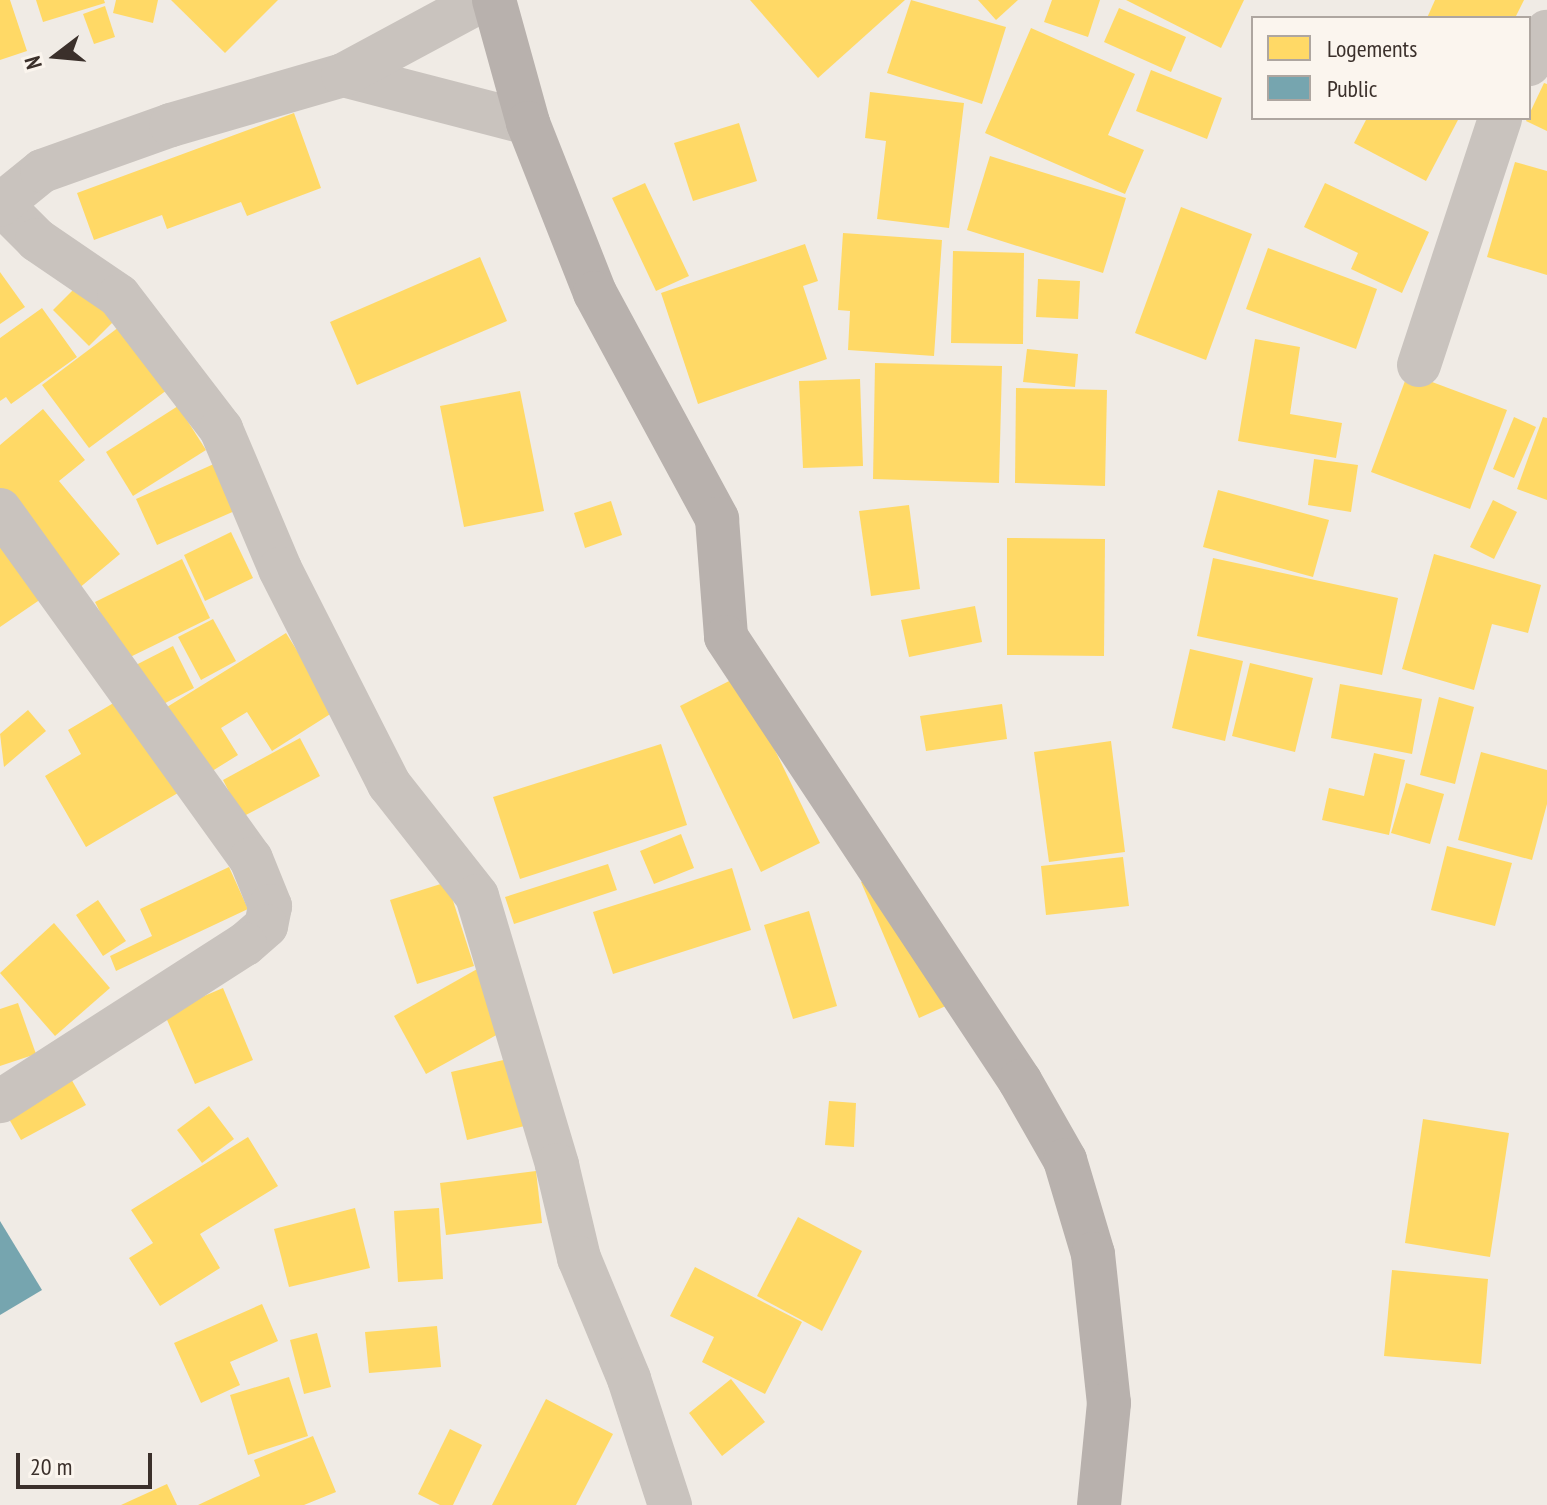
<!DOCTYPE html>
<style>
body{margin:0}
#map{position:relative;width:1547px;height:1505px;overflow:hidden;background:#f0ebe5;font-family:"PT Sans Narrow",sans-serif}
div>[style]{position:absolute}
.homes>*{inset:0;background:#ffd966}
.public>*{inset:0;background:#76a5af}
.minor>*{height:44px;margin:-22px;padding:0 22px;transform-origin:22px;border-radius:22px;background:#c9c3be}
.major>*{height:44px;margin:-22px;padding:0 22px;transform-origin:22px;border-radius:22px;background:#b8b1ad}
span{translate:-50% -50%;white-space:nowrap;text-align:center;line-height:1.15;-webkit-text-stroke:8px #fbf5ee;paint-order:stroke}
.legend{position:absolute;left:1251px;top:16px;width:280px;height:104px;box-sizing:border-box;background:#fbf5ee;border:2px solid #aea6a0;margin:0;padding:10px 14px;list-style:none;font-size:24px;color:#3b302b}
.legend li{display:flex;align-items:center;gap:16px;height:40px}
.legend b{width:40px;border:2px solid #aea6a0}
.north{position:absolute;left:16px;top:16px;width:80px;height:80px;-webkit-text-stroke:6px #fbf5ee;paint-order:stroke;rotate:254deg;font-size:22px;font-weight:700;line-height:32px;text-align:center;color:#3b302b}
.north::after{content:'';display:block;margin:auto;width:28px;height:36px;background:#3b302b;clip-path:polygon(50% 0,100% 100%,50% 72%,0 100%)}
.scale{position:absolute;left:16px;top:1453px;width:136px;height:36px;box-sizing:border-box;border:4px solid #3b302b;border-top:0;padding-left:10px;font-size:24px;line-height:28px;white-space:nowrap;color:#3b302b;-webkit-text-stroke:6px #fbf5ee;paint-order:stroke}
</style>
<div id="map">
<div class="homes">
<div style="clip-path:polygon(0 0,10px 0,27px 51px,0 60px)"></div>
<div style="clip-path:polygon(36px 0,104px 0,105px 3px,43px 22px)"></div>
<div style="clip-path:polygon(116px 0,158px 0,153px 23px,113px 13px)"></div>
<div style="clip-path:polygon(171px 0,278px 0,225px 53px)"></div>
<div style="clip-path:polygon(750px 0,905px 0,818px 78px)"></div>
<div style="clip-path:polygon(911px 0,1006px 27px,982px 104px,887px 73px)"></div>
<div style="clip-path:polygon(978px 0,1018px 0,996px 20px)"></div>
<div style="clip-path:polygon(1052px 0,1100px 0,1088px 37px,1044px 22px)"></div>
<div style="clip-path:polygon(1126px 0,1244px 0,1221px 48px)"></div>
<div style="clip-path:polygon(1435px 0,1524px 0,1515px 18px,1427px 18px)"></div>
<div style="clip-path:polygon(105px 6px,115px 37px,94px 44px,83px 14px)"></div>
<div style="clip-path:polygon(1119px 8px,1186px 37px,1171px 72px,1104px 42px)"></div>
<div style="clip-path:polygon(1031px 28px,1135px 74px,1108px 135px,1144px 150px,1125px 194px,985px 133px)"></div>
<div style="clip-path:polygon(1151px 70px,1222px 98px,1207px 139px,1136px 111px)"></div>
<div style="clip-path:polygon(1544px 83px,1547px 84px,1547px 131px,1526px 121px)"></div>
<div style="clip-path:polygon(870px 92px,964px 103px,949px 228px,877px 219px,886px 141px,865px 138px)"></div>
<div style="clip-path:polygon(294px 113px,321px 188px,247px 216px,241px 202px,167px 229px,162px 215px,94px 240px,77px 193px)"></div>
<div style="clip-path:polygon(1367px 118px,1459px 118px,1426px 181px,1354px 143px)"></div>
<div style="clip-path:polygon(739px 123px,757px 181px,693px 201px,674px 143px)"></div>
<div style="clip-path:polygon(990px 156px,1126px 198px,1103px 273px,967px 230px)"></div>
<div style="clip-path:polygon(1515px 162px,1547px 171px,1547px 275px,1487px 257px)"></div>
<div style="clip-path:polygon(645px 183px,689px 276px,656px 291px,612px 198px)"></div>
<div style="clip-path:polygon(1325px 183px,1429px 232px,1402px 293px,1351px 269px,1358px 253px,1304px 227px)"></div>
<div style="clip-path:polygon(1181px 207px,1252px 234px,1206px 360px,1135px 333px)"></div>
<div style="clip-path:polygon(843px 233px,942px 240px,934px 356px,848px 350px,850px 311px,838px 310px)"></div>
<div style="clip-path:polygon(805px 244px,818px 281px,803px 286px,827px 359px,698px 404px,661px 293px)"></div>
<div style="clip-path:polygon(1268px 248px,1377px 289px,1356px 349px,1246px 309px)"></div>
<div style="clip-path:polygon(953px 251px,1024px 253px,1023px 344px,951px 343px)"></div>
<div style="clip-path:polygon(480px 257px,507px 321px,357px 385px,330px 322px)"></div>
<div style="clip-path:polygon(0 272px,25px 307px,0 324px)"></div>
<div style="clip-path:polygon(1038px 279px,1080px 281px,1078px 319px,1036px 317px)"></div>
<div style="clip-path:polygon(79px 284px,115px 320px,89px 346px,53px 310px)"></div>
<div style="clip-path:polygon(42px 308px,77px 357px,11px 404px,6px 397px,0 401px,0 338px)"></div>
<div style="clip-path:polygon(119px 327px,167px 390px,89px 448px,42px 385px)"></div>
<div style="clip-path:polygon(1255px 339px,1300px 347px,1290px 414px,1342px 423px,1336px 458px,1238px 441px)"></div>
<div style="clip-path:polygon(1027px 349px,1078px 354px,1075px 387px,1023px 382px)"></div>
<div style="clip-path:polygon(875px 363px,1002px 366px,999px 483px,873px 479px)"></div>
<div style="clip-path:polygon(1408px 373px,1507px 410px,1470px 509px,1371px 472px)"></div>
<div style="clip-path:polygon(860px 379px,863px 466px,803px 468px,799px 381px)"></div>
<div style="clip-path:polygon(1016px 388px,1107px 390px,1105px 486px,1015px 483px)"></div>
<div style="clip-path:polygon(520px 391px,544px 511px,464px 527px,440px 406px)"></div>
<div style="clip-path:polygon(178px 406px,206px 450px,133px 496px,106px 452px)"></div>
<div style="clip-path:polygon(43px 409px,85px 460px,59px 481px,120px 554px,78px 589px,0 495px,0 445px)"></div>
<div style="clip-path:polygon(1514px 417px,1536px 427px,1514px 478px,1493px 469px)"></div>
<div style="clip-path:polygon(1543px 417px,1547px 418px,1547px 500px,1517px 489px)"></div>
<div style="clip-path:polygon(1314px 459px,1358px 465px,1351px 512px,1308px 505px)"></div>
<div style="clip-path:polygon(216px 463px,237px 510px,157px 545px,136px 499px)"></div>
<div style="clip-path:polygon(1218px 490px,1329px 520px,1313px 577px,1203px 547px)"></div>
<div style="clip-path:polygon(1493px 500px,1517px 512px,1494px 559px,1470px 547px)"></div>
<div style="clip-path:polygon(611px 501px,622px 535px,585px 548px,574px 513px)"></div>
<div style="clip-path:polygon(909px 505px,920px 589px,871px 596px,859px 511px)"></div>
<div style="clip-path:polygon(231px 532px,253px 578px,205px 601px,184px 555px)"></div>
<div style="clip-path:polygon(1007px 538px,1105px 539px,1104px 656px,1007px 655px)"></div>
<div style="clip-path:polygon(0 540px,41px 599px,0 627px)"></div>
<div style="clip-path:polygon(1434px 554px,1541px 585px,1528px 633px,1492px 624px,1474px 690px,1402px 669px)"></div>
<div style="clip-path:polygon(1213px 558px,1398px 598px,1382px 675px,1197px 636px)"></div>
<div style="clip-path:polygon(182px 559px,210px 618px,124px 660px,95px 602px)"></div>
<div style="clip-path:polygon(975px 606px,982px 642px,909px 657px,901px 620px)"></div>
<div style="clip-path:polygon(213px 619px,236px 661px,201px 680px,178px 637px)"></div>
<div style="clip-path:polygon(286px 633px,335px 711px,272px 751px,247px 712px,221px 728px,238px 755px,209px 773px,167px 707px)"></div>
<div style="clip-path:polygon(173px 646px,194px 688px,152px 710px,130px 668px)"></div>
<div style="clip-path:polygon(1190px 649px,1243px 661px,1225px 741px,1172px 728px)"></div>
<div style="clip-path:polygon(1250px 663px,1313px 678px,1295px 752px,1232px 736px)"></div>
<div style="clip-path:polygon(739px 676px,820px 843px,761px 872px,680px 706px)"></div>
<div style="clip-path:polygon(1340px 684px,1422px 699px,1412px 754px,1331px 738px)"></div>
<div style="clip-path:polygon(127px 695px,183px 790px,86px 847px,45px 776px,81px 754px,68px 730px)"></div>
<div style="clip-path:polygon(1439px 697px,1474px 707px,1455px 784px,1420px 775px)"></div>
<div style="clip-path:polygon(1002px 704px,1007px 739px,926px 751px,920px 716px)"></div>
<div style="clip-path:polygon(28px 710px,46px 731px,4px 767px,0 734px)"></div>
<div style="clip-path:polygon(300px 738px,320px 776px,242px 817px,223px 780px)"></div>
<div style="clip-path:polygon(1111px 741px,1125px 852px,1049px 862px,1034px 752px)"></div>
<div style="clip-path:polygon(661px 744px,687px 825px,520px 879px,493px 797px)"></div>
<div style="clip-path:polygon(1481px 752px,1547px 770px,1547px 804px,1532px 860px,1458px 840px)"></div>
<div style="clip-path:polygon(1374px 753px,1405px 760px,1389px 835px,1322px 820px,1329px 788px,1364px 796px)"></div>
<div style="clip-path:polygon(1406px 783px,1444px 794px,1430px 844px,1391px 833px)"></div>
<div style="clip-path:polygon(681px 834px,694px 868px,654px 884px,640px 851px)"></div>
<div style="clip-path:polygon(1447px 846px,1512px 863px,1495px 926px,1431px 910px)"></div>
<div style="clip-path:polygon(1123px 857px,1129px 906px,1046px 915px,1041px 866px)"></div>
<div style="clip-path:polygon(608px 864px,617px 890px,514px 924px,505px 897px)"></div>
<div style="clip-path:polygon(899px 866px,948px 1005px,919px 1018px,861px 882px)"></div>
<div style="clip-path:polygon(229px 867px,248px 909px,116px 971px,110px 956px,152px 936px,140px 909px)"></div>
<div style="clip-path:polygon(732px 868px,751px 930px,613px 974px,593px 912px)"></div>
<div style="clip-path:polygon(447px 882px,474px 966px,417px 984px,390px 900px)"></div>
<div style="clip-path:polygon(98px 900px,126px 941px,103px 956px,76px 915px)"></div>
<div style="clip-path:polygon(809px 911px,837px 1006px,793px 1019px,764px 925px)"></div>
<div style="clip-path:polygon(54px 923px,110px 988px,55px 1036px,0 973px)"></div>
<div style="clip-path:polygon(486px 964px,518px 1023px,426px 1074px,394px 1016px)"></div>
<div style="clip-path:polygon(223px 988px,253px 1060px,195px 1084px,164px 1013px)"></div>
<div style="clip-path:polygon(18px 1003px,36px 1054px,0 1066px,0 1009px)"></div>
<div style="clip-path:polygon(521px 1056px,537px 1123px,467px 1140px,451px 1072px)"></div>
<div style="clip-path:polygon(70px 1077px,86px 1105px,21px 1140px,5px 1112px)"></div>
<div style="clip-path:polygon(829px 1101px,856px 1103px,854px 1147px,825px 1145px)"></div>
<div style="clip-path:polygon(209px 1106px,234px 1139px,202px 1163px,177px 1130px)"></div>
<div style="clip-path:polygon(1423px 1119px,1509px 1133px,1490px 1257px,1405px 1243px)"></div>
<div style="clip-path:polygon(248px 1137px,278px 1186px,200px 1234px,220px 1268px,160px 1306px,129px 1258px,153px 1243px,131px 1210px)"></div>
<div style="clip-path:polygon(536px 1171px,542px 1223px,446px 1235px,440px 1183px)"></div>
<div style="clip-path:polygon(355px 1208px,370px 1268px,289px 1287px,274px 1229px)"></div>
<div style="clip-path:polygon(439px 1208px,443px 1279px,398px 1282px,394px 1211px)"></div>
<div style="clip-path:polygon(798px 1217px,862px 1251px,822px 1331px,757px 1296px)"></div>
<div style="clip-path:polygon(695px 1267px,802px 1322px,765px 1394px,702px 1362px,714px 1337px,670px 1316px)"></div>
<div style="clip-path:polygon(1392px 1270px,1488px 1279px,1481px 1364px,1384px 1356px)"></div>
<div style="clip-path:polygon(262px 1304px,278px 1341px,230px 1362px,240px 1385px,201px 1403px,174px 1343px)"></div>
<div style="clip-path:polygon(437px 1326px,441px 1367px,369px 1373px,365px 1332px)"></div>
<div style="clip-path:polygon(317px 1333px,331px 1387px,304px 1394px,290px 1340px)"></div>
<div style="clip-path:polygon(289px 1377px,308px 1436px,248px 1455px,230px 1395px)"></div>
<div style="clip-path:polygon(731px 1379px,765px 1422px,722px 1456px,689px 1413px)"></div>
<div style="clip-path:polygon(546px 1399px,613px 1434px,576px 1505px,492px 1505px)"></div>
<div style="clip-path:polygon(450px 1429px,482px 1445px,453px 1505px,440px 1505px,418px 1494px)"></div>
<div style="clip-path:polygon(313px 1436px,336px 1492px,304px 1505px,198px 1505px,260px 1476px,254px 1460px)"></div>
<div style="clip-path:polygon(167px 1484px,177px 1505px,121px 1505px)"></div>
</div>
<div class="public">
<div style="clip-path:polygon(0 1221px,42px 1290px,0 1315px)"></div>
</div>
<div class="minor">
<div style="left:1529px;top:64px;width:37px;rotate:-61deg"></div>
<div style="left:343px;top:75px;width:191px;rotate:14.5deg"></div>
<div style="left:1px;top:204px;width:51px;rotate:45deg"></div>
<div style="left:37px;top:240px;width:99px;rotate:34.3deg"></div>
<div style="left:119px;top:296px;width:168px;rotate:52.5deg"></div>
<div style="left:221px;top:429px;width:152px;rotate:67.1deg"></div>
<div style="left:280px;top:569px;width:241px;rotate:63.1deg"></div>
<div style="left:389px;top:784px;width:142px;rotate:51.8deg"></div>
<div style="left:477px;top:896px;width:281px;rotate:73.4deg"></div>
<div style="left:557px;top:1165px;width:96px;rotate:76.7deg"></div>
<div style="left:579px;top:1258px;width:131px;rotate:67.5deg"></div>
<div style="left:629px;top:1379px;width:133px;rotate:72deg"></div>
<div style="left:0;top:205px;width:54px;rotate:-39deg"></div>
<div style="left:42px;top:171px;width:137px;rotate:-19.6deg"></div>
<div style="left:171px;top:125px;width:179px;rotate:-16.2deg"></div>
<div style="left:343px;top:75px;width:158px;rotate:-28.3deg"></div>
<div style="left:1419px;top:365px;width:260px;rotate:-71.8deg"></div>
<div style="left:0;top:510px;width:430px;rotate:54.3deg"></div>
<div style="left:251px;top:859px;width:51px;rotate:68deg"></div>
<div style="left:270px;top:906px;width:20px;rotate:101deg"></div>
<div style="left:266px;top:926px;width:28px;rotate:139deg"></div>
<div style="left:245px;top:944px;width:291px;rotate:147.3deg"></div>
</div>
<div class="major">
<div style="left:494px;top:0;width:128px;rotate:74.5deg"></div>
<div style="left:528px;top:123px;width:183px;rotate:68.5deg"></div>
<div style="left:595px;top:293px;width:257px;rotate:61.6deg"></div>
<div style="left:717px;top:519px;width:118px;rotate:85.6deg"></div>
<div style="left:726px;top:637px;width:533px;rotate:56.49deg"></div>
<div style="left:1020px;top:1081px;width:91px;rotate:60.3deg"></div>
<div style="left:1065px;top:1160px;width:98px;rotate:73.4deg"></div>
<div style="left:1093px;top:1254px;width:150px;rotate:83.9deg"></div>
<div style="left:1109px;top:1403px;width:102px;rotate:95.6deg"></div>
</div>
<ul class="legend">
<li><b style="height:22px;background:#ffd966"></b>Logements</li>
<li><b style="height:22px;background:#76a5af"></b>Public</li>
</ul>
<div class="north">N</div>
<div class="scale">20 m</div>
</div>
